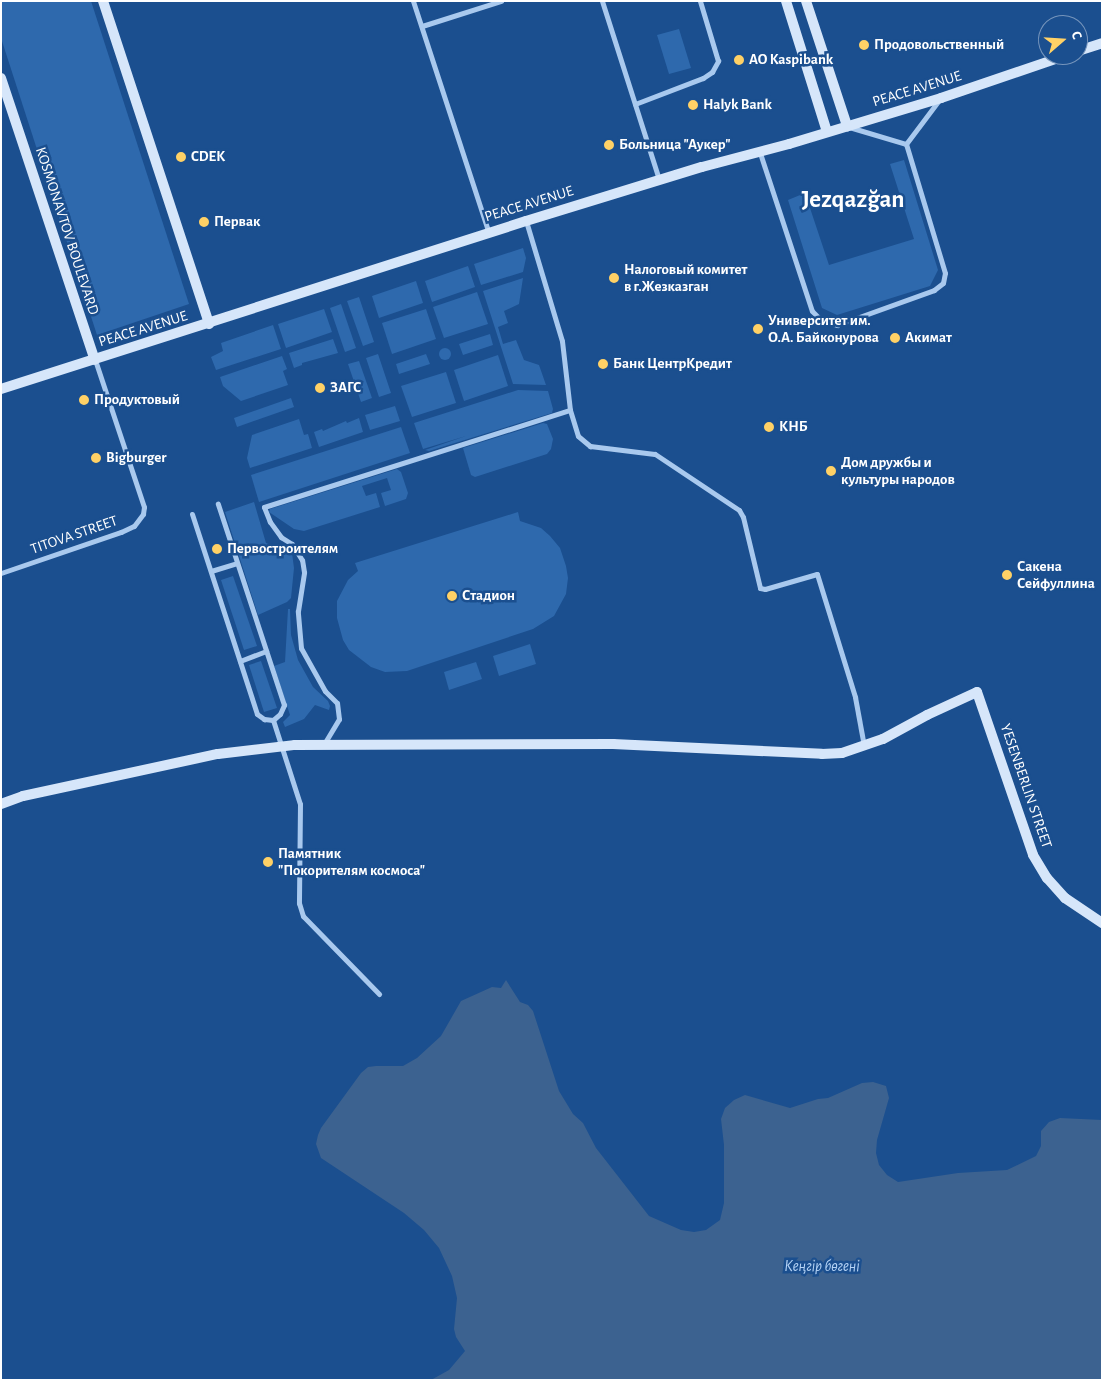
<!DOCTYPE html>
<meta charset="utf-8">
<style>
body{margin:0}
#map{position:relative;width:1103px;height:1381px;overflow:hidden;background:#1b4f8f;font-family:"Alegreya Sans",sans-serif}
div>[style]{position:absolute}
.green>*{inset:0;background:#2e69ad}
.round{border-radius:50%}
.water>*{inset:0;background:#3c6290}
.street>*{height:5px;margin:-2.5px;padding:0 2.5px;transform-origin:2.5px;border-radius:2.5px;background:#a9c9ee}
.secondary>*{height:10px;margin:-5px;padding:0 5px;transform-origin:5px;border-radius:5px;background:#d6e6fa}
.dots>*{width:14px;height:14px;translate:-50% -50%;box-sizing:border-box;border:2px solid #1b4f8f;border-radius:50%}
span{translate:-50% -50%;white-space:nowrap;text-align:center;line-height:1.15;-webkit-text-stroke:5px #1b4f8f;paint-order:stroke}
.poi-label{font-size:15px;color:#fff;font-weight:700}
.left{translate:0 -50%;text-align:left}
.street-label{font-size:15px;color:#fff}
.water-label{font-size:16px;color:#b5d3f5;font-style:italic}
.town-label{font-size:25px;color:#fff;font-weight:700}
.frame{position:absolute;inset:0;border:2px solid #fff;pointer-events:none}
.north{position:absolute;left:1038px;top:15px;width:50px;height:50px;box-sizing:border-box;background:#1b4f8f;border:1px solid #7695bc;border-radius:50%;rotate:71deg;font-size:14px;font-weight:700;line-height:20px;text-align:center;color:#fff}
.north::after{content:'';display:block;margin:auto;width:18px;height:22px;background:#ffd166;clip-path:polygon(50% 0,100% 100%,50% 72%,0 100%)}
</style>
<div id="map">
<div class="green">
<div style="clip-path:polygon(1px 1px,91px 1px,189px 304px,97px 335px,1px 38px)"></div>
<div style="clip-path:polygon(679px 29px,691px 68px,669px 74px,657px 35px)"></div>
<div style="clip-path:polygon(904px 160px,938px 270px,930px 286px,837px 315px,822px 308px,788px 200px,805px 193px,829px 265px,914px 239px,890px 164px)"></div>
<div style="clip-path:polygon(523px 248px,526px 258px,523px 272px,481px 285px,474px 264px)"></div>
<div style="clip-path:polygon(468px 266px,475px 287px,432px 302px,425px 281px)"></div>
<div style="clip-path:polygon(523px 278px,519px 304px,504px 311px,508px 323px,498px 327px,503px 344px,516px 340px,524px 360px,539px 365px,546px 385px,513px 384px,483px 291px)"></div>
<div style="clip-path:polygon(416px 281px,423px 303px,379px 318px,372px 296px)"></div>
<div style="clip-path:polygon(477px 292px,488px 324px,444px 338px,433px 307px)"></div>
<div style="clip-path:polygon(359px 297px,374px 342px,363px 346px,347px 301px)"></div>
<div style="clip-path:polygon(341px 304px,356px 348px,345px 352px,330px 308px)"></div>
<div style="clip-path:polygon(324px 309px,332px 332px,286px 348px,278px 324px)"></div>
<div style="clip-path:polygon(426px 309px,436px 339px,392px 354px,382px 323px)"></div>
<div style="clip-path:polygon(273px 325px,281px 349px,216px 370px,211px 357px,223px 351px,221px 343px)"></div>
<div style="clip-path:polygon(490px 334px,493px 345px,463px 355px,459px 344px)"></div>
<div style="clip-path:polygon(333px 339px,338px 353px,302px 363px,302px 365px,294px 368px,289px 353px)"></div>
<div class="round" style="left:439px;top:348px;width:12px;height:12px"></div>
<div style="clip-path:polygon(378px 354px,391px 393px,379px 397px,366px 358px)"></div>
<div style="clip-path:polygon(426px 354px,430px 364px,399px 374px,396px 364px)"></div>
<div style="clip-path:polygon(498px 355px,508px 386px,464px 401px,454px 370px)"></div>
<div style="clip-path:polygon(282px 356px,287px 369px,283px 371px,288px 385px,241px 401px,223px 386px,220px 377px)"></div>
<div style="clip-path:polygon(359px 361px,372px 398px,361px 402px,348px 364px)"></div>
<div style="clip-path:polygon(446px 372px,456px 403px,412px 417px,401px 386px)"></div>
<div style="clip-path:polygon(518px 390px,548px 391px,553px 409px,552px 413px,429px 451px,425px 450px,466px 436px,423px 449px,414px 423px)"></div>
<div style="clip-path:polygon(291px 398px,294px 407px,237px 427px,234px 418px)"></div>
<div style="clip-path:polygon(395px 406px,400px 421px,370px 430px,365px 415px)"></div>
<div style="clip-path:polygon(359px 418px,363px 432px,319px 447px,314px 432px,322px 429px,323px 431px,346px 421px,347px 423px)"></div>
<div style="clip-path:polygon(299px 419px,304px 435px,308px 434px,312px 448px,250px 468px,247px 458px,252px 435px)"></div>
<div style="clip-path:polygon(543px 423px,547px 424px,553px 439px,551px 449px,547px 454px,475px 477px,471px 475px,463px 448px)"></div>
<div style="clip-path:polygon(401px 427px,410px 453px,259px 502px,251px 475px)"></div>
<div style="clip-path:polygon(397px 469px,401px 472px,408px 493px,406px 499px,385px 506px,381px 493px,391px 490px,387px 478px,362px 486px,366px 496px,376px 493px,380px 507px,304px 531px,294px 529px,269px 512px,270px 509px)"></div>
<div style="clip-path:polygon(254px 502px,266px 543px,292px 553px,294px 568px,291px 598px,287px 602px,258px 615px,225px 512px)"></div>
<div style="clip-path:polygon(518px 512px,520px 521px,541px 528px,550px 536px,560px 548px,566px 566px,568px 578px,566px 594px,554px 616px,533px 629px,407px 671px,385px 672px,371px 667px,349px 650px,343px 640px,337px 618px,337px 601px,348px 580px,358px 571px,355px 563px)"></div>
<div style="clip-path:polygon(233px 576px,257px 646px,244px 650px,221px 580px)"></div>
<div style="clip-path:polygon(288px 609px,290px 609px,291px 635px,298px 660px,313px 687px,328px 701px,330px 706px,329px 710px,315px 705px,304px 719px,285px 727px,283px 722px,290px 715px,274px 666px,285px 662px)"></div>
<div style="clip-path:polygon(530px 644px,536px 664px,499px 676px,493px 656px)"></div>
<div style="clip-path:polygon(261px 661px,277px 708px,264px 712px,249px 665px)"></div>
<div style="clip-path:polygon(476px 662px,482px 679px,449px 690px,444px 672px)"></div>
</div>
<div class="water">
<div style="clip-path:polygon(506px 980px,520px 1002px,528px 1005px,533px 1011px,559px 1091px,573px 1114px,583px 1123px,596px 1148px,649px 1216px,681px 1230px,694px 1232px,706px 1230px,720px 1220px,724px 1203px,724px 1145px,721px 1119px,725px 1108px,734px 1100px,745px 1095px,790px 1108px,818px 1099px,828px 1098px,862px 1083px,873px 1082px,886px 1086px,889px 1098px,877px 1140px,876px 1153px,879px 1165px,887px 1175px,898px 1182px,958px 1173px,1007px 1170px,1036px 1156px,1041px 1146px,1041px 1131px,1049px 1122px,1060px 1118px,1102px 1120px,1102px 1380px,431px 1380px,449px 1370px,465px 1351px,456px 1337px,454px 1329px,457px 1298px,452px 1276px,439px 1248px,424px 1230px,404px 1213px,321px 1158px,316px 1144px,318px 1135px,321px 1128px,361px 1073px,368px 1067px,376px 1066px,403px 1066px,417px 1058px,441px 1036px,461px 1001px,492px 987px,501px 988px)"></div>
</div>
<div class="street">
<div style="left:413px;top:1px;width:244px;rotate:71.9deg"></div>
<div style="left:602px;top:1px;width:188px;rotate:72.3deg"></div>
<div style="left:422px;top:26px;width:83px;rotate:-17.6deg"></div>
<div style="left:635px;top:104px;width:73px;rotate:-20.9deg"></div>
<div style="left:703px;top:78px;width:11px;rotate:-34deg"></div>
<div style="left:712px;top:72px;width:13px;rotate:-61deg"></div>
<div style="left:718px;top:61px;width:63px;rotate:-106.7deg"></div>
<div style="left:849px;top:127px;width:59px;rotate:16.6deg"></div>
<div style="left:906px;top:144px;width:55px;rotate:-53.1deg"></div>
<div style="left:760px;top:153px;width:166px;rotate:71.8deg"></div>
<div style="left:812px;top:311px;width:14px;rotate:45deg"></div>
<div style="left:822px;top:321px;width:16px;rotate:15deg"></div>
<div style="left:837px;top:325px;width:103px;rotate:-19.8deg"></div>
<div style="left:934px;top:290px;width:11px;rotate:-38deg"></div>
<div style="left:943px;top:283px;width:10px;rotate:-79deg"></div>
<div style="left:945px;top:273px;width:135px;rotate:-106.8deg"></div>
<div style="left:526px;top:221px;width:125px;rotate:73.3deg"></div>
<div style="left:562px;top:341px;width:69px;rotate:83.4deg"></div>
<div style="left:570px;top:410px;width:27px;rotate:73deg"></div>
<div style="left:578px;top:436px;width:16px;rotate:40deg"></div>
<div style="left:590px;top:446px;width:65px;rotate:7deg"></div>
<div style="left:655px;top:454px;width:101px;rotate:33.7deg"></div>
<div style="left:739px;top:510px;width:8px;rotate:60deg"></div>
<div style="left:743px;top:517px;width:73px;rotate:76.5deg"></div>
<div style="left:760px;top:588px;width:5px;rotate:11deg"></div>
<div style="left:765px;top:589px;width:54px;rotate:-16.1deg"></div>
<div style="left:817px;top:574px;width:129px;rotate:72.8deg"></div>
<div style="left:855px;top:697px;width:50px;rotate:79.6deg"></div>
<div style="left:192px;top:514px;width:210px;rotate:72deg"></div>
<div style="left:257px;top:714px;width:9px;rotate:36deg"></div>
<div style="left:264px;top:719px;width:9px;rotate:6deg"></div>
<div style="left:273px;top:720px;width:9px;rotate:-41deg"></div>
<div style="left:280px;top:714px;width:10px;rotate:-66deg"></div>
<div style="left:284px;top:705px;width:212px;rotate:-108.2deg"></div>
<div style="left:211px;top:571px;width:27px;rotate:-17deg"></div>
<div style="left:1px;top:573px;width:127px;rotate:-18.9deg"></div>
<div style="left:121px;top:532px;width:14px;rotate:-25deg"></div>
<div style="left:134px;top:526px;width:15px;rotate:-53deg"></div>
<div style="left:143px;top:514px;width:7px;rotate:-82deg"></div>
<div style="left:144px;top:507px;width:155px;rotate:-108.4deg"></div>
<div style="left:240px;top:661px;width:28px;rotate:-21deg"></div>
<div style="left:273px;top:720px;width:88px;rotate:72.2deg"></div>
<div style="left:300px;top:804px;width:99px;rotate:90.6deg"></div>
<div style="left:299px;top:903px;width:14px;rotate:73deg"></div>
<div style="left:303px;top:916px;width:109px;rotate:45.7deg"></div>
<div style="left:324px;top:744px;width:29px;rotate:-59deg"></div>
<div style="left:339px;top:719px;width:16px;rotate:-97deg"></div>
<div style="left:337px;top:703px;width:17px;rotate:-135deg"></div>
<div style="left:325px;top:691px;width:49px;rotate:-119.2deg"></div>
<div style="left:301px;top:648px;width:37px;rotate:-95deg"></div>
<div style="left:298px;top:611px;width:39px;rotate:-81deg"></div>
<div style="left:304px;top:572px;width:12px;rotate:-99deg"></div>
<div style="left:302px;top:560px;width:19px;rotate:-122deg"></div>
<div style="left:292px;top:544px;width:13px;rotate:-148deg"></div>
<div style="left:281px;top:537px;width:19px;rotate:-126deg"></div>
<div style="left:270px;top:522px;width:16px;rotate:-112deg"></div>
<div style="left:264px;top:507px;width:321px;rotate:-17.6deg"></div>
</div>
<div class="secondary">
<div style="left:103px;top:1px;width:340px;rotate:71.8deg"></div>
<div style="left:786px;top:1px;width:137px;rotate:72.6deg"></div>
<div style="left:806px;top:1px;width:132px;rotate:71.8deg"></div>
<div style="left:1078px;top:51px;width:25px;rotate:-18deg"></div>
<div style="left:1px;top:78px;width:297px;rotate:71.6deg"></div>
<div style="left:1px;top:389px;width:551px;rotate:-17.74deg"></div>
<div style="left:526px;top:221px;width:184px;rotate:-17.1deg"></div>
<div style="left:702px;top:167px;width:90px;rotate:-14.8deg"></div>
<div style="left:789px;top:144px;width:159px;rotate:-16.8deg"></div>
<div style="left:941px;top:98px;width:133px;rotate:-18.8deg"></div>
<div style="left:1px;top:804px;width:23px;rotate:-20deg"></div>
<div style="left:23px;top:796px;width:199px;rotate:-12.2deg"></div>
<div style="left:218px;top:754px;width:78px;rotate:-6.7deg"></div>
<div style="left:295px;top:745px;width:318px;rotate:-0.2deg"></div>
<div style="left:613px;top:744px;width:209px;rotate:2.7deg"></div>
<div style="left:822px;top:754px;width:20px;rotate:-3deg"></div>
<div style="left:842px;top:753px;width:43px;rotate:-18.9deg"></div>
<div style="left:883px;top:739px;width:50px;rotate:-28.6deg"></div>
<div style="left:927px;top:715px;width:55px;rotate:-24.7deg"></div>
<div style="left:977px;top:692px;width:172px;rotate:71deg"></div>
<div style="left:1033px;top:855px;width:27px;rotate:59deg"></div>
<div style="left:1047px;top:878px;width:27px;rotate:48deg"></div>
<div style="left:1065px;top:898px;width:45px;rotate:34deg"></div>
</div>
<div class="dots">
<div style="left:864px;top:45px;background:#ffd166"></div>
<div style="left:739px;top:60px;background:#ffd166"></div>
<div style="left:693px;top:105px;background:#ffd166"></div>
<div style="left:609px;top:145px;background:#ffd166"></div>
<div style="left:181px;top:157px;background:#ffd166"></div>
<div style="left:204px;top:222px;background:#ffd166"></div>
<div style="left:614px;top:278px;background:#ffd166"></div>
<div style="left:758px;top:329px;background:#ffd166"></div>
<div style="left:895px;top:338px;background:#ffd166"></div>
<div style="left:603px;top:364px;background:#ffd166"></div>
<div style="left:320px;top:388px;background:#ffd166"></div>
<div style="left:84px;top:400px;background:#ffd166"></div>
<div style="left:769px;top:427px;background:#ffd166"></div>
<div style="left:96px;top:458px;background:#ffd166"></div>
<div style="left:831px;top:471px;background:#ffd166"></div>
<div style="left:217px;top:549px;background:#ffd166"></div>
<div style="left:1007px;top:575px;background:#ffd166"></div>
<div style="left:452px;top:596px;background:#ffd166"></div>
<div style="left:268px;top:862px;background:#ffd166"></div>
</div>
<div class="poi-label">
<span class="left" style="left:874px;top:45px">Продовольственный</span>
<span class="left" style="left:749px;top:60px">AO Kaspibank</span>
<span class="left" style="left:703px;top:105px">Halyk Bank</span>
<span class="left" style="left:619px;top:145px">Больница "Аукер"</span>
<span class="left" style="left:191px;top:157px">CDEK</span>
<span class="left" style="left:214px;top:222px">Первак</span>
<span class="left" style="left:624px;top:278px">Налоговый комитет<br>в г.Жезказган</span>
<span class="left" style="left:768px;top:329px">Университет им.<br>О.А. Байконурова</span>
<span class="left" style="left:905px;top:338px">Акимат</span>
<span class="left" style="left:613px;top:364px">Банк ЦентрКредит</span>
<span class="left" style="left:330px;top:388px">ЗАГС</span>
<span class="left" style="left:94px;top:400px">Продуктовый</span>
<span class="left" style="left:779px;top:427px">КНБ</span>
<span class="left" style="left:106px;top:458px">Bigburger</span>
<span class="left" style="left:841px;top:471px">Дом дружбы и<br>культуры народов</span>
<span class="left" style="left:227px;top:549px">Первостроителям</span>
<span class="left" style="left:1017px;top:575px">Сакена<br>Сейфуллина</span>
<span class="left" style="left:462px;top:596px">Стадион</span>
<span class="left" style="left:278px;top:862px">Памятник<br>"Покорителям космоса"</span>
</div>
<div class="street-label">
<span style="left:917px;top:89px;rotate:-17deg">PEACE AVENUE</span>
<span style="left:529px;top:204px;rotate:-17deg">PEACE AVENUE</span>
<span style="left:67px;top:231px;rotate:72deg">KOSMONAVTOV BOULEVARD</span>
<span style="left:143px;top:329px;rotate:-17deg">PEACE AVENUE</span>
<span style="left:74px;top:535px;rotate:-19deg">TITOVA STREET</span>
<span style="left:1026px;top:786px;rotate:71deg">YESENBERLIN STREET</span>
</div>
<div class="water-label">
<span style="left:822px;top:1266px">Кеңгір бөгені</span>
</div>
<div class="town-label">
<span style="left:853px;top:200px">Jezqazğan</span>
</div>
<div class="frame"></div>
<div class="north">С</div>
</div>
